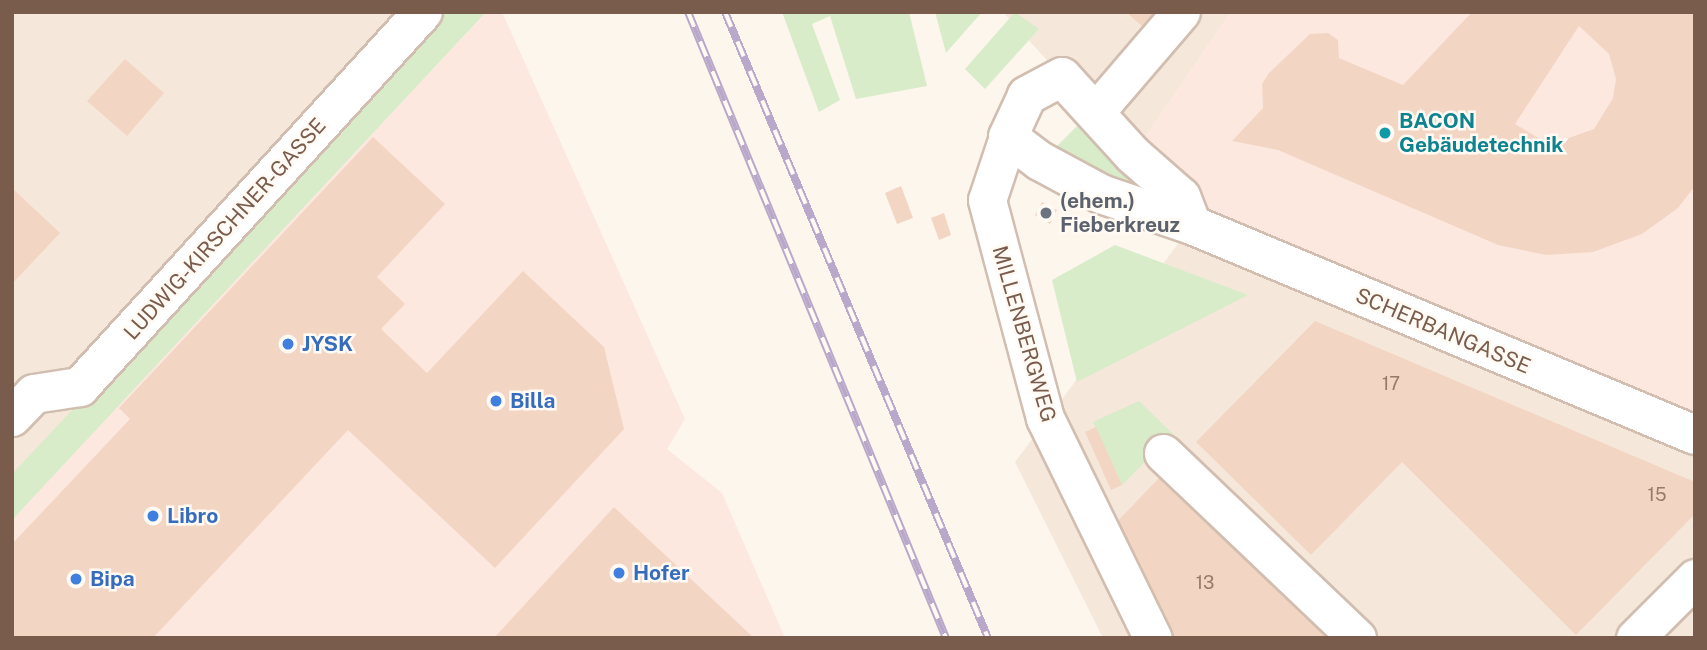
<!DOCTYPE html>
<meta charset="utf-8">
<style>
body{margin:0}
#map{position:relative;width:1707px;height:650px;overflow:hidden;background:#fdf6ec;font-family:"Public Sans",sans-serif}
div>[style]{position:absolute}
.residential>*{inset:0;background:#f5e8da}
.commercial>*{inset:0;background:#fde8e0}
.green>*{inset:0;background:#d8ecc9}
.building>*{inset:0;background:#f3d5c3}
.roads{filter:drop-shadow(2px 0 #d1beb0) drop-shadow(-2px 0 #d1beb0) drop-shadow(0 2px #d1beb0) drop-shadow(0 -2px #d1beb0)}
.pedestrian>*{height:37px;margin:-18.5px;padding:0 18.5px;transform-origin:18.5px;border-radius:18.5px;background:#fff}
.minor>*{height:38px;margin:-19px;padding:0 19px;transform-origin:19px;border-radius:19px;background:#fff}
.rail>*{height:8px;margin-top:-4px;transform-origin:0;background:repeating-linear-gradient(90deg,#fffaf3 0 16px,#b9a8c9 0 32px);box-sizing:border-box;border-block:2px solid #b9a8c9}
.dots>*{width:19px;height:19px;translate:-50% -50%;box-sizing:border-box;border:4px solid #fffaf3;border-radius:50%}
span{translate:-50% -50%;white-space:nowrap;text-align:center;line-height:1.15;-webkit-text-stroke:5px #fffaf3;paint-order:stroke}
.number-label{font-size:18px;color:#987a6a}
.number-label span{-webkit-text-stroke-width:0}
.culture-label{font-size:21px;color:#0d838f;font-weight:700}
.left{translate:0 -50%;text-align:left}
.worship-label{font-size:21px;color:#5b616d;font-weight:700}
.street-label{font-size:21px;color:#7a5c4d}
.shop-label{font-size:21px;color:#366cbe;font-weight:700}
.frame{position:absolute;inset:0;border:14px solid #7a5c4d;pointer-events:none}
</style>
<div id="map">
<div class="residential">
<div style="clip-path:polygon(12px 12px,471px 12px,12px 486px)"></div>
<div style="clip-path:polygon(1003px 12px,1231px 12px,1133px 155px)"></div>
<div style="clip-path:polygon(1192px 225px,1695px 435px,1695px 638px,1103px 638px,1015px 462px)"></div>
</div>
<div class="commercial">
<div style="clip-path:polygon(486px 12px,502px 12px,685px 419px,667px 449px,722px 493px,785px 638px,12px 638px,12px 519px)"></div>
<div style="clip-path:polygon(1231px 12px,1695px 12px,1695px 435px,1192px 225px,1133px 155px)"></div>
</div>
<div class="green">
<div style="clip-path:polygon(446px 12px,486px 12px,12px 520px,12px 474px)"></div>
<div style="clip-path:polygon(782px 12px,909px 12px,927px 86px,856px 99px,830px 16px,812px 24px,840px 100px,819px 112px)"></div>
<div style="clip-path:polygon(935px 12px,982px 12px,946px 53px)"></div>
<div style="clip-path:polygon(1015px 12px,1039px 29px,985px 89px,965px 69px)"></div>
<div style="clip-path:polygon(1084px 119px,1149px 188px,1147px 198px,1053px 150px)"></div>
<div style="clip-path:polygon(1115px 245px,1248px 295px,1077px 382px,1052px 280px)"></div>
<div style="clip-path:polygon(1139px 401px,1173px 434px,1122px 485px,1093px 422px)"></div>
</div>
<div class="building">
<div style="clip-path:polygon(1126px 12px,1158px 12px,1144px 28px)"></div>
<div style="clip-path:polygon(evenodd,1472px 12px,1695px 12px,1695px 186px,1678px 208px,1642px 234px,1593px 252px,1546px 255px,1498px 245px,1278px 150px,1232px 141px,1263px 108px,1262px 84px,1269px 73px,1310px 34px,1328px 33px,1338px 40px,1339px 58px,1403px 85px,1472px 12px,1579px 26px,1609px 54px,1616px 79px,1613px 98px,1594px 129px,1563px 140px,1540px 139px,1515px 124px,1579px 26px)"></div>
<div style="clip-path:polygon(125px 59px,164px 93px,127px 136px,87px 101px)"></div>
<div style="clip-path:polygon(373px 137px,445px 204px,377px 277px,405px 304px,381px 329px,427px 373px,523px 271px,604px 347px,624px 429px,495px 568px,348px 430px,153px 638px,12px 638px,12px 544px,130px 419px,119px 408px)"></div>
<div style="clip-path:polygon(901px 186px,913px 218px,897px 224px,885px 193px)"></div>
<div style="clip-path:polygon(12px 188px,60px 233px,12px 284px)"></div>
<div style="clip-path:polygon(1042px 202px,1057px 210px,1050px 224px,1035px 215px)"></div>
<div style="clip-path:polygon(944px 213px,951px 235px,939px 240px,931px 218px)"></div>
<div style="clip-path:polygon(1315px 321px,1695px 482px,1695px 514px,1576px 635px,1402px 462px,1311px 555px,1196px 442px)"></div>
<div style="clip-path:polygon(1096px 427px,1122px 485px,1111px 490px,1085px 432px)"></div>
<div style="clip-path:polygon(1161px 476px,1330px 638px,1165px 638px,1110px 529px)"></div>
<div style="clip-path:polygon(614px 507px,754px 638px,494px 638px)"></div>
</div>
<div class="roads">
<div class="pedestrian">
<div style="left:1097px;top:110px;width:129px;rotate:-49.4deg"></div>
<div style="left:1008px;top:137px;width:66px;rotate:108.4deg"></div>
<div style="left:987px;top:200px;width:226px;rotate:75.1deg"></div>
<div style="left:1045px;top:418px;width:245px;rotate:63.9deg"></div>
<div style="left:1163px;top:453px;width:268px;rotate:43.6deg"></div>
<div style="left:1635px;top:638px;width:85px;rotate:-45deg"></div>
</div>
<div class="minor">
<div style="left:1192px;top:225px;width:30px;rotate:-111deg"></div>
<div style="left:1181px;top:197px;width:64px;rotate:-138.8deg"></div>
<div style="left:1133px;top:155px;width:105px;rotate:-132.3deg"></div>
<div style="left:1062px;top:77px;width:40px;rotate:152deg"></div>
<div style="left:1027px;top:96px;width:45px;rotate:114.9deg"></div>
<div style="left:1008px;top:137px;width:40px;rotate:37deg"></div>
<div style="left:1040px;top:161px;width:69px;rotate:28.4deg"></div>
<div style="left:1101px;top:194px;width:96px;rotate:18.8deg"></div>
<div style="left:1192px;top:225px;width:545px;rotate:22.66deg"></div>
<div style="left:12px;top:417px;width:32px;rotate:-46deg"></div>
<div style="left:34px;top:394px;width:47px;rotate:-8.7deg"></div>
<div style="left:80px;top:387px;width:508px;rotate:-47.55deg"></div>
</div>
</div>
<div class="rail">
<div style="left:688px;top:12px;width:677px;rotate:67.6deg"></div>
<div style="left:725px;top:12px;width:679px;rotate:67.21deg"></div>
</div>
<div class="dots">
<div style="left:1385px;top:133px;background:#0f9aa8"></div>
<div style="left:1046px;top:213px;background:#6b7280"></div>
<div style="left:288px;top:344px;background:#3f7fe0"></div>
<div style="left:496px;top:401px;background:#3f7fe0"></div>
<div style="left:153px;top:516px;background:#3f7fe0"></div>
<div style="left:619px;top:573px;background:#3f7fe0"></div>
<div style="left:76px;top:579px;background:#3f7fe0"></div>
</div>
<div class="number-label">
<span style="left:1391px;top:384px">17</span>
<span style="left:1657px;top:495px">15</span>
<span style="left:1205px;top:583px">13</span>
</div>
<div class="culture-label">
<span class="left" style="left:1399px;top:133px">BACON<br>Gebäudetechnik</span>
</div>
<div class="worship-label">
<span class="left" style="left:1060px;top:213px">(ehem.)<br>Fieberkreuz</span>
</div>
<div class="street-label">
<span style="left:225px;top:229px;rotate:-48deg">LUDWIG-KIRSCHNER-GASSE</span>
<span style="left:1443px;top:331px;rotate:23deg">SCHERBANGASSE</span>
<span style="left:1024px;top:334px;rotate:74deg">MILLENBERGWEG</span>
</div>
<div class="shop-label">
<span class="left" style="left:302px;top:344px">JYSK</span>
<span class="left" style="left:510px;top:401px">Billa</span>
<span class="left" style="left:167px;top:516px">Libro</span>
<span class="left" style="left:633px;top:573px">Hofer</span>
<span class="left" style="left:90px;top:579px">Bipa</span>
</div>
<div class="frame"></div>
</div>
